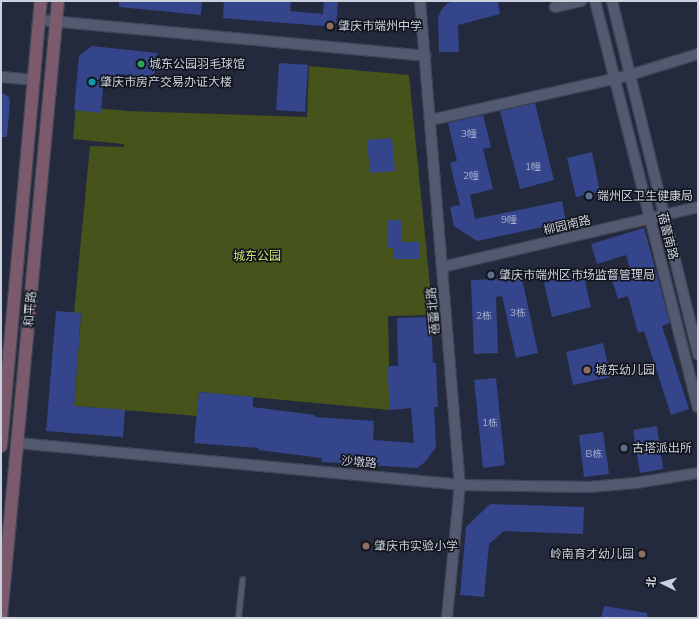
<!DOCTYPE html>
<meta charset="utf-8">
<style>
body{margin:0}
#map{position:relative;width:699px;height:619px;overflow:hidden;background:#242a3d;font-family:Mulish,"Noto Sans SC",sans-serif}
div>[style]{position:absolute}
.green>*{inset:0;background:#46531b}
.building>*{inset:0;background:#34458c}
.roads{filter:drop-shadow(1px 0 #3f4454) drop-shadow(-1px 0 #3f4454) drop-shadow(0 1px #3f4454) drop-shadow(0 -1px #3f4454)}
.service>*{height:5px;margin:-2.5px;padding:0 2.5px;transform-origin:2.5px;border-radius:2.5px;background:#535a70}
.minor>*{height:10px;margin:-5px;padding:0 5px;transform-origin:5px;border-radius:5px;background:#535a70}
.secondary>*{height:12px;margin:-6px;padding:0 6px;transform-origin:6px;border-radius:6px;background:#7c596c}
.dots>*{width:11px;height:11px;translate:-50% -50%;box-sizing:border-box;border:2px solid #10131b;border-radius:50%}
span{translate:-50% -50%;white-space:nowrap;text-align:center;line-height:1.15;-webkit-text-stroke:3px #10131b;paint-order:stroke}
.number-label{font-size:10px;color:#a6aeca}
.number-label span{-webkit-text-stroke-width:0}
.poi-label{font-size:12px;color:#ccd1de}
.left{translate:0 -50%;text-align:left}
.right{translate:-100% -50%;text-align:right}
.street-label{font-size:12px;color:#ccd1de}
.park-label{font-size:12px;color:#cce871}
.frame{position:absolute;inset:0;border:2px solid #ccd1de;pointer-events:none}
.north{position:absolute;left:643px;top:563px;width:40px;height:40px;-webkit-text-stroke:3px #10131b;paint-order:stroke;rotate:275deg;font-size:11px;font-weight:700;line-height:16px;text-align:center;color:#ccd1de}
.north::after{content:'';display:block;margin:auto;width:14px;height:18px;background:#ccd1de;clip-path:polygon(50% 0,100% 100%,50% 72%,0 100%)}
</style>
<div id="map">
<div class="green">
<div style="clip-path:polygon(309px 66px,409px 75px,433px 315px,388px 316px,390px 410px,199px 392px,197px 416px,74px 406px,81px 314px,74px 313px,90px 146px,124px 147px,124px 144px,73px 139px,76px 106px,127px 111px,307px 117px)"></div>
</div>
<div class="building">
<div style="clip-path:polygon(119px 1px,202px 1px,201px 15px,119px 7px)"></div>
<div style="clip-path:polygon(224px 1px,291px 1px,290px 11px,323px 14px,324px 1px,338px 1px,336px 27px,223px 18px)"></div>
<div style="clip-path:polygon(456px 1px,498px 1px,500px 14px,458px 25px,459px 52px,439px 52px,438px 18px,441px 10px,448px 3px)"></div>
<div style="clip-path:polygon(92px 46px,157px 53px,154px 77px,117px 74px,103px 87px,101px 113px,74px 110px,79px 56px)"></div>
<div style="clip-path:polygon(279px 63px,308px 65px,305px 112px,276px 110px)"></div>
<div style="clip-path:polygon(1px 92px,9px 97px,10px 102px,7px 137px,1px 137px)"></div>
<div style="clip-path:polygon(535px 103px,554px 180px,520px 189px,500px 111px)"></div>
<div style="clip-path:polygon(483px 115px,491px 147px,483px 149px,493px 189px,470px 195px,475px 219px,562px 201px,566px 222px,477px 241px,454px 226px,450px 207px,460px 205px,450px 163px,457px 161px,448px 123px)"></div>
<div style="clip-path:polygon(392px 138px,395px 171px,370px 173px,367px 140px)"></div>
<div style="clip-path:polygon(592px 152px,600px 192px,576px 197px,567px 158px)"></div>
<div style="clip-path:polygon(388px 220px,402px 220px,402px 242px,419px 242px,419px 259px,394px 259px,394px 248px,388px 248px)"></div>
<div style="clip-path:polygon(644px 228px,670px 323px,662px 326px,689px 409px,671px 415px,644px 331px,638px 333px,628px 296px,618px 299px,611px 277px,631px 272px,626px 255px,597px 264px,591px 244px)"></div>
<div style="clip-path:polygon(520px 269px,538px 353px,516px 358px,502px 296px,496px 297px,498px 353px,474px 354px,471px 280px,499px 279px,497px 274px)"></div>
<div style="clip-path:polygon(583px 273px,591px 307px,552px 317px,544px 282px)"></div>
<div style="clip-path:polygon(56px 311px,81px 313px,74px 406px,125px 410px,123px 437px,46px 431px)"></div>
<div style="clip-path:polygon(431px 317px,433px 363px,436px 363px,438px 407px,434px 407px,436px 447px,425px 462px,417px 468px,322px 462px,322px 458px,258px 450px,259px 448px,194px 443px,199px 392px,253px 397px,253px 407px,315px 415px,315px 417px,374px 421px,373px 440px,414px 443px,411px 408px,390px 410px,387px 366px,398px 366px,397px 318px)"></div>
<div style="clip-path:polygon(603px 343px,611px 377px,573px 385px,566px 352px)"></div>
<div style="clip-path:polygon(496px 378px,505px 465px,483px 468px,474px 380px)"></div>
<div style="clip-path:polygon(657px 426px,663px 469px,640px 473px,633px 430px)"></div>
<div style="clip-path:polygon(603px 432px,609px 474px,584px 477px,579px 435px)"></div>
<div style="clip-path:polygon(490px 504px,584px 507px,583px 534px,504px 531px,489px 544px,484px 597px,460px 595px,466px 527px)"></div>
<div style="clip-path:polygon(604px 606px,647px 613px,647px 618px,601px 618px)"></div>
</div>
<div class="roads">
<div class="service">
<div style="left:238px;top:618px;width:39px;rotate:-84deg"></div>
</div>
<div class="minor">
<div style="left:420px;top:1px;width:486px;rotate:85.3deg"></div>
<div style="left:460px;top:485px;width:134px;rotate:95.6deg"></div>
<div style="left:595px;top:1px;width:419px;rotate:75.8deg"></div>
<div style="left:612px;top:1px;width:364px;rotate:76.3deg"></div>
<div style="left:555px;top:7px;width:27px;rotate:-13deg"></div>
<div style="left:39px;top:20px;width:388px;rotate:5.3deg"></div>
<div style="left:1px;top:77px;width:32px;rotate:5deg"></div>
<div style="left:431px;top:120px;width:204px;rotate:-12.7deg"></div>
<div style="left:630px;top:75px;width:71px;rotate:-17.2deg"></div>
<div style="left:442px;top:267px;width:263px;rotate:-13.2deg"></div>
<div style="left:18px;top:443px;width:444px;rotate:5.4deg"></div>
<div style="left:460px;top:485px;width:129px;rotate:0.9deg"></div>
<div style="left:589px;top:487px;width:47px;rotate:-4.9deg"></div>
<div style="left:636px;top:483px;width:63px;rotate:-9.2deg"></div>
</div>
<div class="secondary">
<div style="left:1px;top:446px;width:447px;rotate:-84.9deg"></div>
<div style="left:1px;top:618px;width:620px;rotate:-84.72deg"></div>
</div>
</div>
<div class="dots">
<div style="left:330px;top:26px;background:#8d6e63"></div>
<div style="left:141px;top:64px;background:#2e9e5b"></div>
<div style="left:92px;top:82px;background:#0f9aa8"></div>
<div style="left:589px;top:196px;background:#5c6f8a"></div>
<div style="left:491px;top:275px;background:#5c6f8a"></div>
<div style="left:587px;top:370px;background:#8d6e63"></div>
<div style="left:624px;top:448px;background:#5c6f8a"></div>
<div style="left:366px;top:546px;background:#8d6e63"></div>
<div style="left:642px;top:554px;background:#8d6e63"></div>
</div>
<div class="number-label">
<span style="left:469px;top:134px">3幢</span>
<span style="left:533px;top:167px">1幢</span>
<span style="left:471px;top:176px">2幢</span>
<span style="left:509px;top:220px">9幢</span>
<span style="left:518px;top:313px">3栋</span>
<span style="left:484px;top:316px">2栋</span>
<span style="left:490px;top:423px">1栋</span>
<span style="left:594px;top:454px">B栋</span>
</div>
<div class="poi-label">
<span class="left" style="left:338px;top:26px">肇庆市端州中学</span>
<span class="left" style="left:149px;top:64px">城东公园羽毛球馆</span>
<span class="left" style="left:100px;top:82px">肇庆市房产交易办证大楼</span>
<span class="left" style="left:597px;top:196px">端州区卫生健康局</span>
<span class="left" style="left:499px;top:275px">肇庆市端州区市场监督管理局</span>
<span class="left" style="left:595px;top:370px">城东幼儿园</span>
<span class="left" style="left:632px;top:448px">古塔派出所</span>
<span class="left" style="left:374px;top:546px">肇庆市实验小学</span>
<span class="right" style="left:634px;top:554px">岭南育才幼儿园</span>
</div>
<div class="street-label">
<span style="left:567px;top:225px;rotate:-13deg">柳园南路</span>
<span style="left:668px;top:236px;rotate:76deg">蓓蕾南路</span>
<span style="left:30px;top:309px;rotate:-85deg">和平路</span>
<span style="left:433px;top:311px;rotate:-95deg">蓓蕾北路</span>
<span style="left:359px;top:462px;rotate:5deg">沙墩路</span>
</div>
<div class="park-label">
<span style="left:257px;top:256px">城东公园</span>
</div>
<div class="frame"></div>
<div class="north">北</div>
</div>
